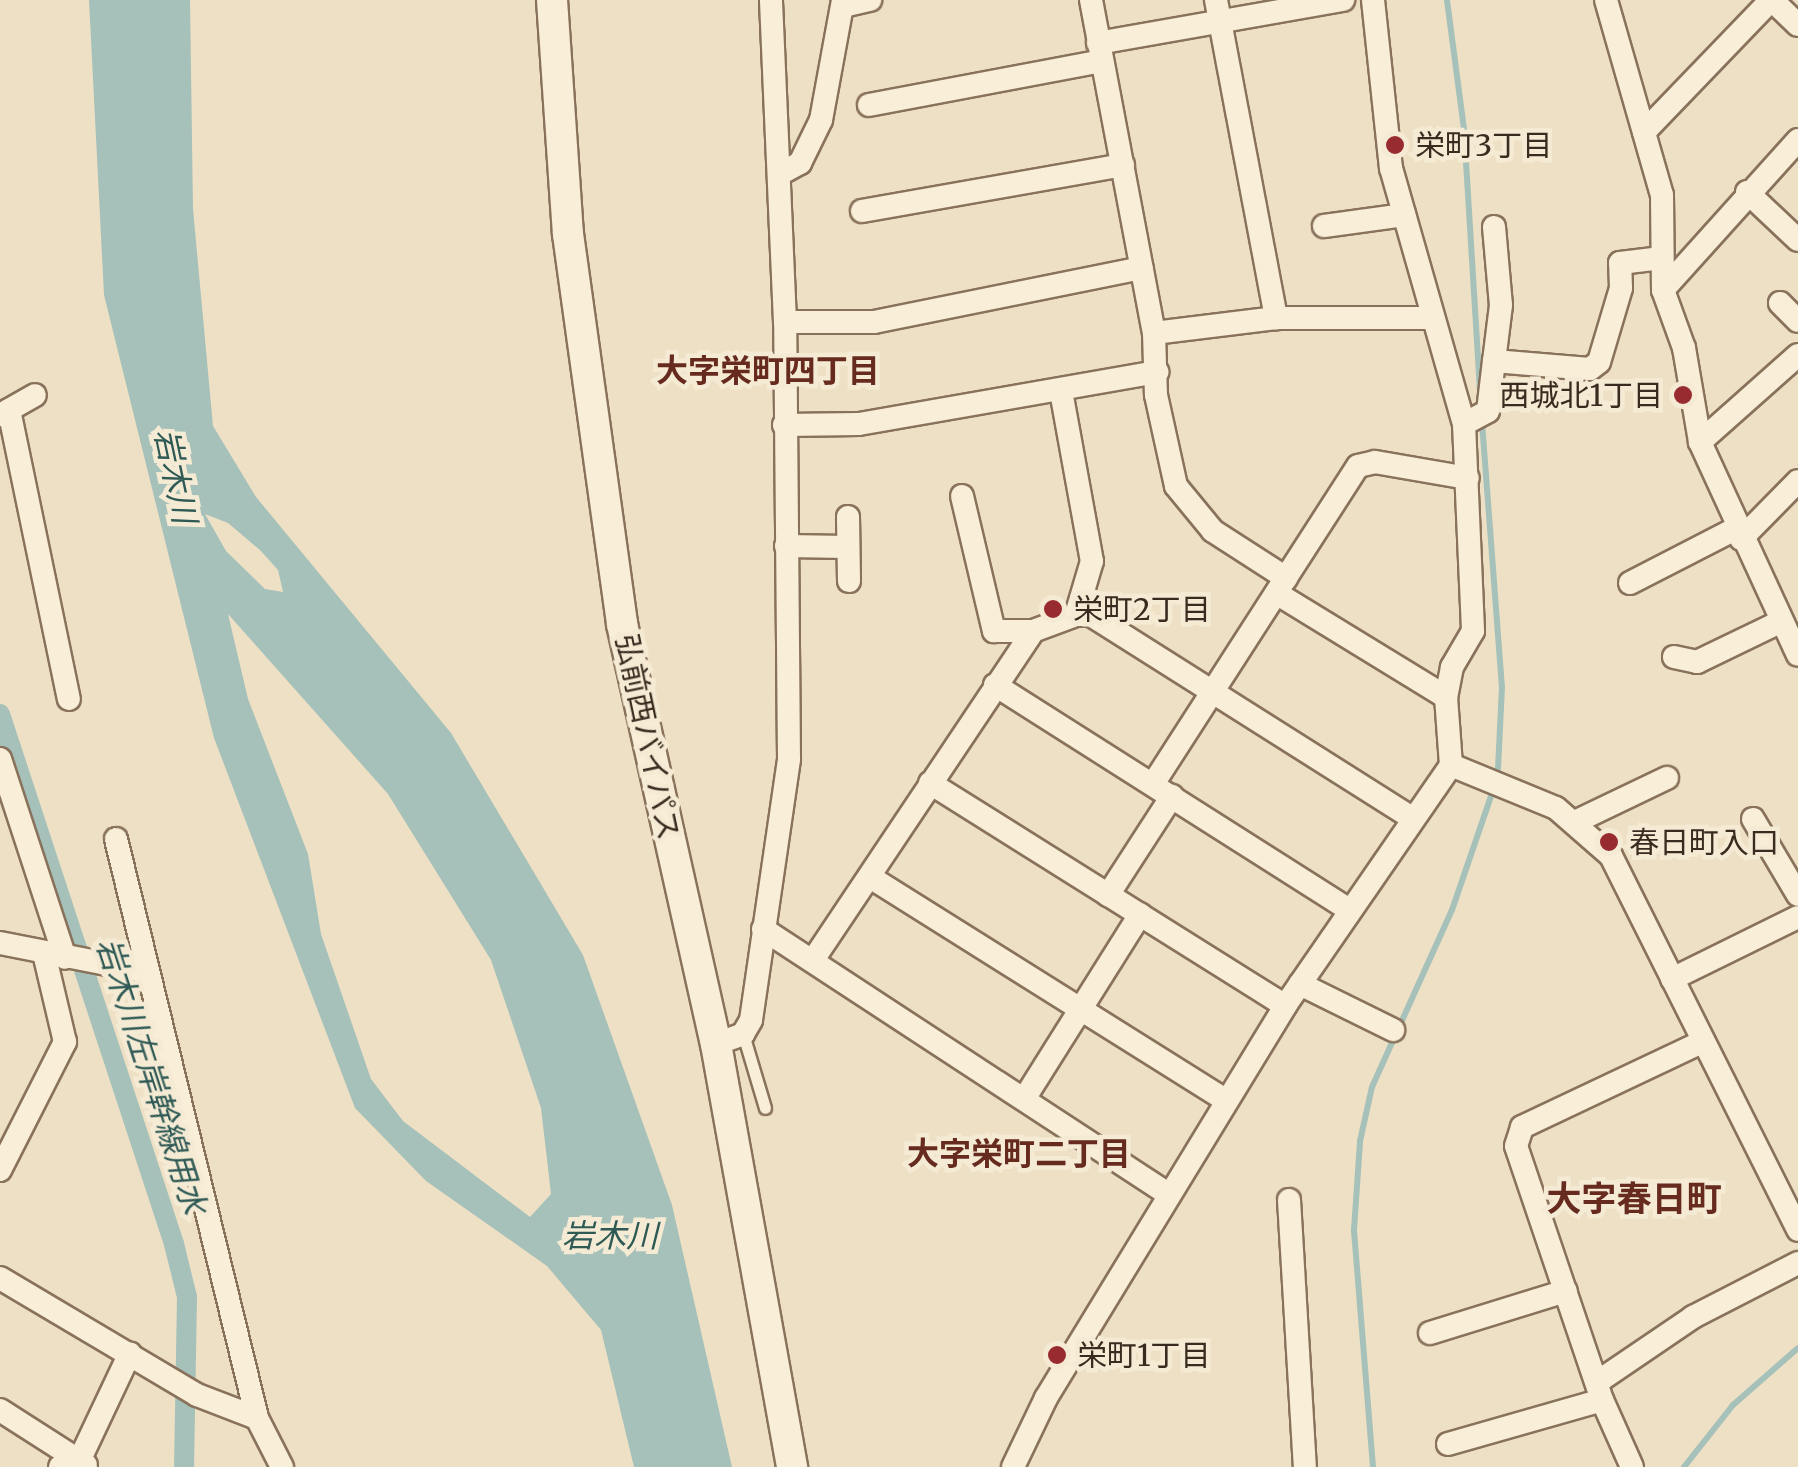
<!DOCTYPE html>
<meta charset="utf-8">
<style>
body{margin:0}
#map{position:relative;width:1798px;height:1467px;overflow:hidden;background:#eee0c5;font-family:Merriweather,"Noto Sans JP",serif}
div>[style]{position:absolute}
.water>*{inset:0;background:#a6c1b9}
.stream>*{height:6px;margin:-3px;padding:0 3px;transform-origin:3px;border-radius:3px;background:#a6c1b9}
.canal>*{height:20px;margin:-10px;padding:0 10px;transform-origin:10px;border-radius:10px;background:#a6c1b9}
.roads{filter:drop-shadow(2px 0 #89725b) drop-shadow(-2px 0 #89725b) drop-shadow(0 2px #89725b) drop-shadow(0 -2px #89725b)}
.service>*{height:11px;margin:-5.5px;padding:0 5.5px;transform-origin:5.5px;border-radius:5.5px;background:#f9eed8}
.minor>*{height:22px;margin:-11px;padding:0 11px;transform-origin:11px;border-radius:11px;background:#f9eed8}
.tertiary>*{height:30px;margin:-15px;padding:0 15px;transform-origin:15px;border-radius:15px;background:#f9eed8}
.dots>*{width:28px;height:28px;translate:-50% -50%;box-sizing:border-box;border:5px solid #f5ebd4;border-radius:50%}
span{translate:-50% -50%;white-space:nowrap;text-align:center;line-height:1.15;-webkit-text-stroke:9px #f5ebd4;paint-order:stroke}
.poi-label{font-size:30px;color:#392b1f}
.left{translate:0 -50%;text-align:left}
.right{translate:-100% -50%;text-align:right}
.street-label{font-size:30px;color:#392b1f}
.neighbourhood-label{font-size:32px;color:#662b1e;font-weight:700}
.water-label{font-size:32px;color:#2e5955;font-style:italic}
.quarter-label{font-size:35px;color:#662b1e;font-weight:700}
</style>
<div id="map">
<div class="water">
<div style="clip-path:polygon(evenodd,89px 0,190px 0,193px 209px,213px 426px,256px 497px,451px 733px,583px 955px,672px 1205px,732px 1467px,634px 1467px,601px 1330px,547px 1266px,426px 1181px,355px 1108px,214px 738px,104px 295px,89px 0,205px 514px,228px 523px,260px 550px,278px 570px,283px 592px,265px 589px,226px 551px,205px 514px,89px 0,228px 614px,388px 794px,491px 960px,541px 1108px,551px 1194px,530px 1217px,403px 1121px,371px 1079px,321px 934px,308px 854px,248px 699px,228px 614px)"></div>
</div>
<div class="stream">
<div style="left:1447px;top:0;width:130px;rotate:82.5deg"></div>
<div style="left:1464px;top:129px;width:260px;rotate:86.5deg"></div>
<div style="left:1482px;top:422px;width:266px;rotate:85.7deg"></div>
<div style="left:1502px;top:687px;width:82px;rotate:92.8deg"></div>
<div style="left:1373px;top:1467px;width:238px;rotate:-94.6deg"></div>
<div style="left:1354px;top:1230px;width:89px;rotate:-86.1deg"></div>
<div style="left:1360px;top:1141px;width:55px;rotate:-77.5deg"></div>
<div style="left:1372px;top:1087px;width:194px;rotate:-65.7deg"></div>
<div style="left:1452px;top:910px;width:124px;rotate:-71.1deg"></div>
<div style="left:1684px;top:1467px;width:79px;rotate:-51.7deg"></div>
<div style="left:1733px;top:1405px;width:86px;rotate:-41.2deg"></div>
</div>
<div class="canal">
<div style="left:0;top:714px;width:558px;rotate:71.82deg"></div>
<div style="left:174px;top:1244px;width:55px;rotate:76.2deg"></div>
<div style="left:187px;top:1297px;width:170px;rotate:91deg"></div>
</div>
<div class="roads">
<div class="service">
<div style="left:743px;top:1034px;width:77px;rotate:73.4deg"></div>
</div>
<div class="minor">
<div style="left:1091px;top:0;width:339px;rotate:79.3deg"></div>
<div style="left:1154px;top:333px;width:62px;rotate:88.2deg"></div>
<div style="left:1156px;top:395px;width:93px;rotate:77.6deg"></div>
<div style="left:1176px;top:486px;width:58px;rotate:50.6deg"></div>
<div style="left:1213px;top:531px;width:87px;rotate:32.8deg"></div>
<div style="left:1216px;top:0;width:324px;rotate:79.3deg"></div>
<div style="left:1373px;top:0;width:169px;rotate:83.9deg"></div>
<div style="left:1391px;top:168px;width:266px;rotate:74.1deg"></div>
<div style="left:1464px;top:424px;width:207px;rotate:87.5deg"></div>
<div style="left:1473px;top:631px;width:42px;rotate:120.3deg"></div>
<div style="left:1452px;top:667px;width:31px;rotate:101deg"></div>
<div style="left:1606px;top:0;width:203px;rotate:74deg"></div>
<div style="left:1662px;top:195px;width:95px;rotate:89.4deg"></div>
<div style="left:1663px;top:290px;width:62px;rotate:70.1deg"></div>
<div style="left:1684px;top:348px;width:95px;rotate:80.3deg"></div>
<div style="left:1700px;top:442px;width:234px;rotate:65.3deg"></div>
<div style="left:1772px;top:0;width:36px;rotate:44deg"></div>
<div style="left:843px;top:6px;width:28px;rotate:-13deg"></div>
<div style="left:1098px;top:43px;width:249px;rotate:-10deg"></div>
<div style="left:869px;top:105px;width:237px;rotate:-10.7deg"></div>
<div style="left:1644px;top:132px;width:183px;rotate:-46.1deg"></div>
<div style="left:780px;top:174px;width:23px;rotate:-29deg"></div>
<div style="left:800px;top:163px;width:48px;rotate:-64deg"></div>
<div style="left:821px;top:120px;width:122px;rotate:-79.6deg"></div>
<div style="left:1747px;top:192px;width:70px;rotate:43.3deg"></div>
<div style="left:862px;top:211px;width:265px;rotate:-10deg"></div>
<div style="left:1324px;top:226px;width:81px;rotate:-7.8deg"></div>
<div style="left:1494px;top:227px;width:78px;rotate:84.9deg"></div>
<div style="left:1501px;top:305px;width:56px;rotate:97.1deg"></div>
<div style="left:1663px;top:290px;width:202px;rotate:-48deg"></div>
<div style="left:1780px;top:303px;width:25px;rotate:45deg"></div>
<div style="left:785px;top:322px;width:89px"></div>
<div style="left:874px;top:322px;width:273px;rotate:-11.4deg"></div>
<div style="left:1154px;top:333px;width:123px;rotate:-7deg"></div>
<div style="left:1276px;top:318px;width:155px"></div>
<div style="left:1061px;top:391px;width:173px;rotate:79.7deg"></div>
<div style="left:1092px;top:561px;width:56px;rotate:106.5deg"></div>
<div style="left:9px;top:410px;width:295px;rotate:78.3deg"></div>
<div style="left:0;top:415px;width:40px;rotate:-29.7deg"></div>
<div style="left:1464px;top:424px;width:27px;rotate:-28deg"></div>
<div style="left:1488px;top:411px;width:50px;rotate:-83.2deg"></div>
<div style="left:1494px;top:361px;width:96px;rotate:4.8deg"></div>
<div style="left:1590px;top:369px;width:11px;rotate:-38deg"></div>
<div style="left:1599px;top:362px;width:77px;rotate:-73.4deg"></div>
<div style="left:1621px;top:288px;width:25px;rotate:-92deg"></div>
<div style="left:1620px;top:263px;width:42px;rotate:-6.8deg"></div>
<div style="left:784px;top:425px;width:75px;rotate:-0.8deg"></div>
<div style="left:859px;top:424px;width:303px;rotate:-9.9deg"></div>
<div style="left:1700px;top:442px;width:131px;rotate:-41.6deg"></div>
<div style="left:962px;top:496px;width:139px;rotate:76.7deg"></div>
<div style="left:994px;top:631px;width:39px"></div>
<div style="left:848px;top:517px;width:64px;rotate:89.1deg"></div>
<div style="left:1741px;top:539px;width:81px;rotate:-45.5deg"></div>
<div style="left:786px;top:546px;width:62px;rotate:0.9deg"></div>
<div style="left:1630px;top:583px;width:120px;rotate:-27.2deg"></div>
<div style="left:1674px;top:657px;width:24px;rotate:12deg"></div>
<div style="left:1697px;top:662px;width:94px;rotate:-25.8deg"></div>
<div style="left:995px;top:685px;width:417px;rotate:32.4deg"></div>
<div style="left:0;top:759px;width:209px;rotate:71.9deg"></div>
<div style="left:1451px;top:765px;width:113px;rotate:22.3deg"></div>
<div style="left:1556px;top:808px;width:73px;rotate:41.1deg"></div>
<div style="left:1611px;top:856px;width:418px;rotate:63.4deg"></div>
<div style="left:930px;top:783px;width:419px;rotate:32.1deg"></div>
<div style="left:1153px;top:784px;width:378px;rotate:-57.2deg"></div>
<div style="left:1358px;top:466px;width:17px;rotate:-13deg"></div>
<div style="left:1375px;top:462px;width:94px;rotate:9.8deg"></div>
<div style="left:1753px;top:819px;width:88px;rotate:59.4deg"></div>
<div style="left:1575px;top:822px;width:102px;rotate:-25.6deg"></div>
<div style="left:116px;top:839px;width:596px;rotate:76.31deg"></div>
<div style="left:257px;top:1418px;width:55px;rotate:63deg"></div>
<div style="left:870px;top:877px;width:421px;rotate:32.1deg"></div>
<div style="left:1108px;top:895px;width:118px;rotate:-57.1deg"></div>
<div style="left:763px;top:929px;width:485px;rotate:33.2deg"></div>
<div style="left:0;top:943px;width:146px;rotate:11.1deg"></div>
<div style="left:813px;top:960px;width:396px;rotate:-56.2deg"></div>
<div style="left:1033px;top:631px;width:46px;rotate:-20.4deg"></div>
<div style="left:1076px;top:615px;width:15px"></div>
<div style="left:1091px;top:615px;width:380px;rotate:32.3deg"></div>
<div style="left:1672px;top:979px;width:140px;rotate:-26.2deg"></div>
<div style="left:1300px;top:984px;width:104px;rotate:26.3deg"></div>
<div style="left:716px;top:1044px;width:29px;rotate:-20deg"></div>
<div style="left:743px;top:1034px;width:16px;rotate:-60deg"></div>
<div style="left:751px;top:1020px;width:264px;rotate:-81.7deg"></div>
<div style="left:789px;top:759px;width:437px;rotate:-90.5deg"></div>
<div style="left:785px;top:322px;width:322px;rotate:-92.5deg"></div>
<div style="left:1024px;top:1099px;width:218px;rotate:-57.8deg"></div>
<div style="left:0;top:1170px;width:144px;rotate:-63.1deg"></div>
<div style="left:65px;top:1042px;width:91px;rotate:-103.3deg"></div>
<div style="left:1289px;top:1200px;width:267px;rotate:86.6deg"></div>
<div style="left:0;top:1278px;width:229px;rotate:30.7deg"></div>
<div style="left:197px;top:1395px;width:64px;rotate:21deg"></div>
<div style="left:1430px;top:1333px;width:142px;rotate:-17.2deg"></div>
<div style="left:1599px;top:1381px;width:114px;rotate:-34.2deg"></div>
<div style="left:1693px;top:1317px;width:118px;rotate:-27.2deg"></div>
<div style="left:0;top:1410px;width:102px;rotate:32.6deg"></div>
<div style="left:1448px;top:1444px;width:160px;rotate:-15.9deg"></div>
<div style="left:60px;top:1467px;width:20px;rotate:-18deg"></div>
<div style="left:79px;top:1461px;width:119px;rotate:-64.7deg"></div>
<div style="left:1013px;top:1467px;width:76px;rotate:-64.4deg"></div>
<div style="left:1046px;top:1398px;width:459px;rotate:-58.6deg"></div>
<div style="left:1285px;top:1006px;width:293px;rotate:-55.4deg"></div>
<div style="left:1451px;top:765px;width:68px;rotate:-94.2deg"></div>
<div style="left:1446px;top:697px;width:199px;rotate:-148.5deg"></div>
<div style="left:1632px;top:1467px;width:73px;rotate:-114.1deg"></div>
<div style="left:1602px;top:1400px;width:268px;rotate:-108.7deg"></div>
<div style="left:1516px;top:1146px;width:20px;rotate:-72deg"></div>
<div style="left:1522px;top:1127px;width:197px;rotate:-25.3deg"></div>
</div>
<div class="tertiary">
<div style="left:552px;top:0;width:235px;rotate:86.1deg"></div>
<div style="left:568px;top:234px;width:394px;rotate:82.1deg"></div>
<div style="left:622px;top:624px;width:430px;rotate:77.4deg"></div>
<div style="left:716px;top:1044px;width:430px;rotate:79.8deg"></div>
</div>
</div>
<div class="dots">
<div style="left:1395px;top:145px;background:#982b2f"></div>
<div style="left:1683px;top:395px;background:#982b2f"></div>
<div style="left:1053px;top:609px;background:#982b2f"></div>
<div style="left:1609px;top:842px;background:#982b2f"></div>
<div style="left:1057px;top:1355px;background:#982b2f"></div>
</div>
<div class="poi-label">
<span class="left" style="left:1415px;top:145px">栄町3丁目</span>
<span class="right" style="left:1663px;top:395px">西城北1丁目</span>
<span class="left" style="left:1073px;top:609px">栄町2丁目</span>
<span class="left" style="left:1629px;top:842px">春日町入口</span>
<span class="left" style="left:1077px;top:1355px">栄町1丁目</span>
</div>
<div class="street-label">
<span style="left:648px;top:737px;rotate:78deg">弘前西バイパス</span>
</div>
<div class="neighbourhood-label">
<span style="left:768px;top:371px">大字栄町四丁目</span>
<span style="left:1019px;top:1154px">大字栄町二丁目</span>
</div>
<div class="water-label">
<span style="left:175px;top:476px;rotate:78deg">岩木川</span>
<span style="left:151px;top:1076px;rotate:72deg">岩木川左岸幹線用水</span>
<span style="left:610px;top:1236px">岩木川</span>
</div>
<div class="quarter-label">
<span style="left:1634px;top:1199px">大字春日町</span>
</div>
</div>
